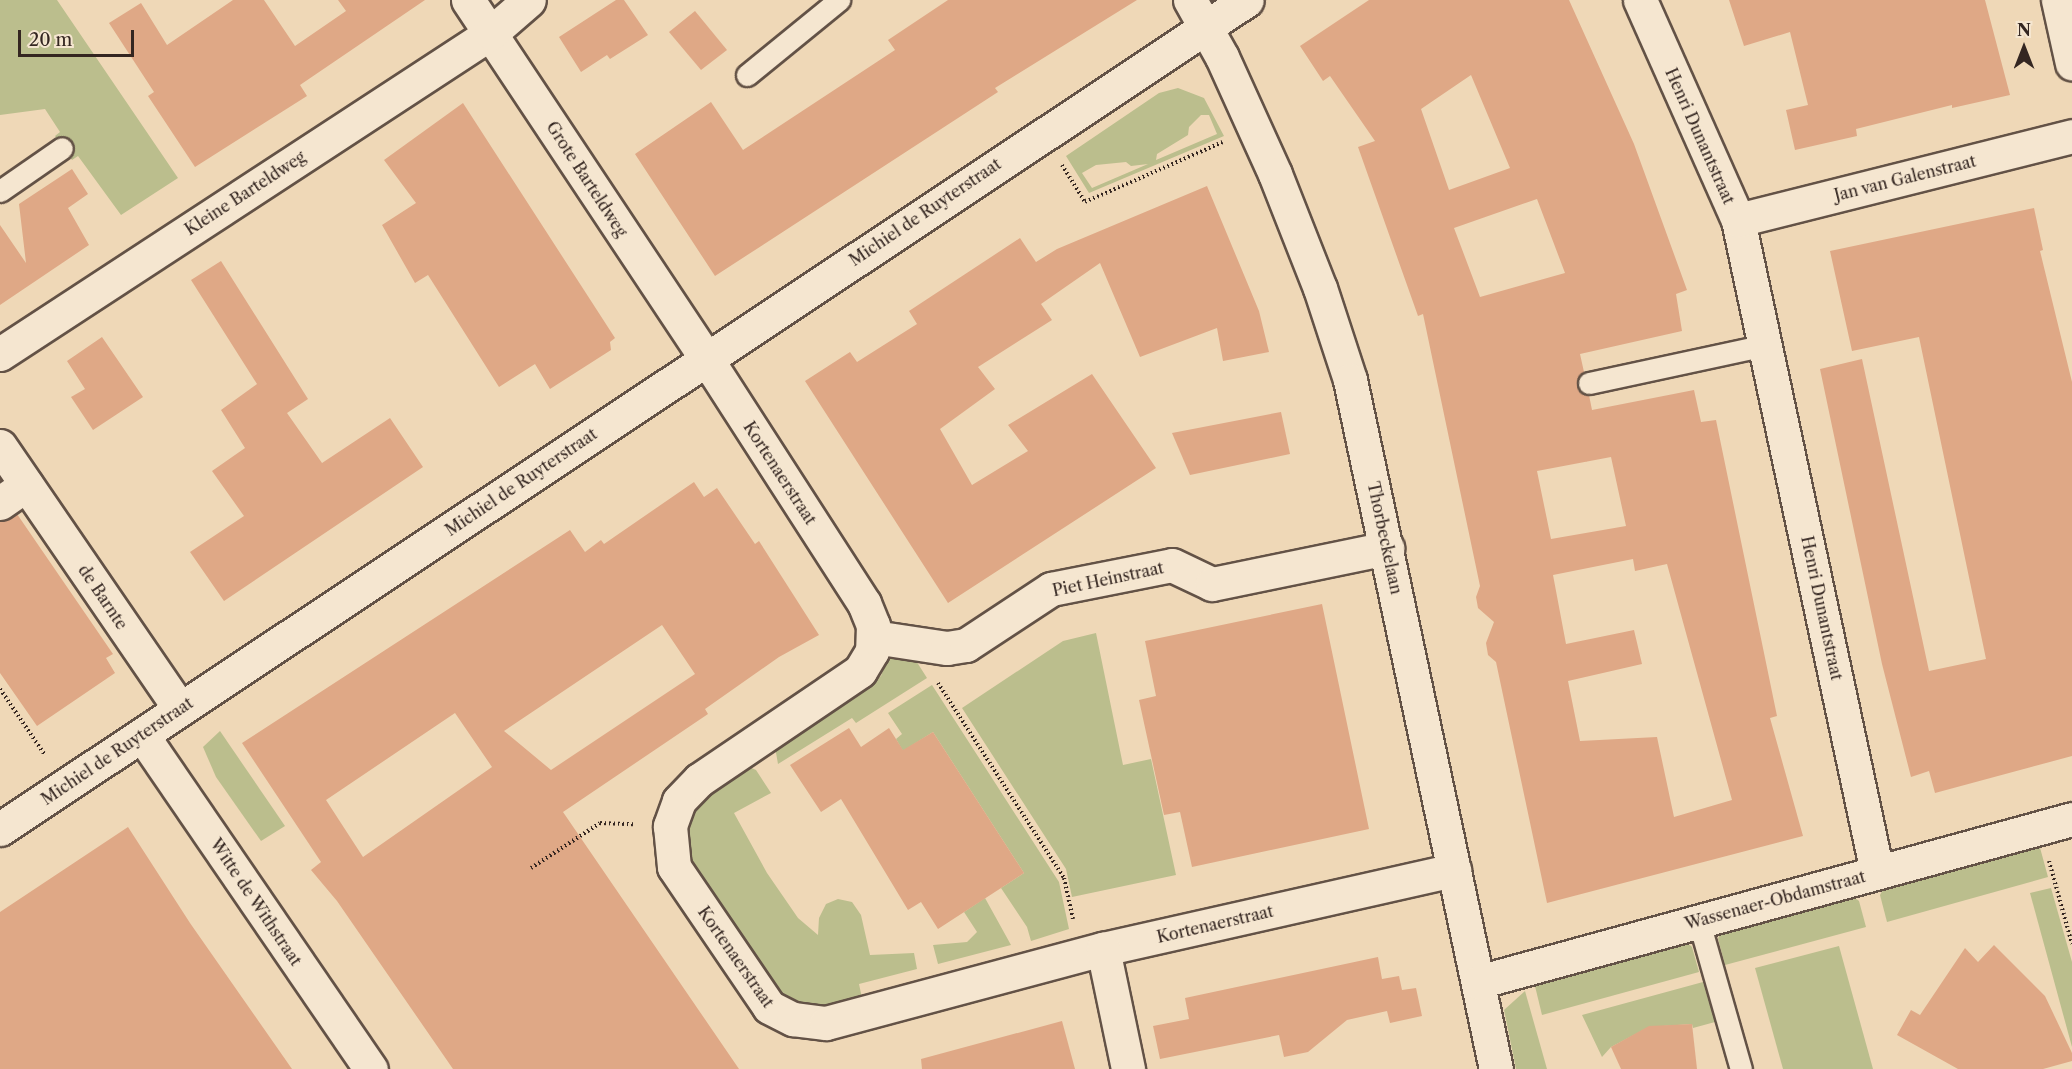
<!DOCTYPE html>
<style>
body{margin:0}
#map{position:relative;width:2072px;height:1069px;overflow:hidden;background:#efd8b7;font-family:"Libre Caslon Text",serif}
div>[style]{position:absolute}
.green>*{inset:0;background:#bbbe8d}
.building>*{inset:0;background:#dfa886}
.path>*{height:4px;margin-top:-2px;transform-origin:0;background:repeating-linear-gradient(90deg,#342621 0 1.5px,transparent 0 4.5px)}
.roads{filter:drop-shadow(2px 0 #635246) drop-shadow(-2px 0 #635246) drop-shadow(0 2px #635246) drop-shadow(0 -2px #635246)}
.lane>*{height:21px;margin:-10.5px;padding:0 10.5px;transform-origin:10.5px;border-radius:10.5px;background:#f5e6d0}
.street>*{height:33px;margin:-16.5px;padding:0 16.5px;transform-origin:16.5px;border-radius:16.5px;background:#f5e6d0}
.secondary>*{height:33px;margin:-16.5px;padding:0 16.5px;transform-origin:16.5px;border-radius:16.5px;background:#f5e6d0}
span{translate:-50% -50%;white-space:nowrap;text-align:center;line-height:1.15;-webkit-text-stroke:4.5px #f5e6d0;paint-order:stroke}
.street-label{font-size:16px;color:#342621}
.north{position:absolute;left:1994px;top:18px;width:60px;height:60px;-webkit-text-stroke:4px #f5e6d0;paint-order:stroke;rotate:0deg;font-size:16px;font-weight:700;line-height:24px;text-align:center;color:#342621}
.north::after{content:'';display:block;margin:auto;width:21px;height:27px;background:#342621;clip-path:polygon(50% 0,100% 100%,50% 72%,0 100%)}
.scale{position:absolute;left:18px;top:30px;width:116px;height:27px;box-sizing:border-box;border:3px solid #342621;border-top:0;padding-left:8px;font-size:18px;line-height:21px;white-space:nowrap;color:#342621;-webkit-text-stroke:4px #f5e6d0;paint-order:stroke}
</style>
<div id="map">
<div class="green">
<div style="clip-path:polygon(0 0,57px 0,178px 178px,121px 215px,78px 156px,72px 160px,55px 136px,60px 132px,45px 109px,0 115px)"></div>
<div style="clip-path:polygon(evenodd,1178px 88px,1204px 98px,1224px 136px,1089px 193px,1066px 156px,1159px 93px,1178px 88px,1201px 115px,1209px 115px,1217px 134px,1156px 160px,1157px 154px,1188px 135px,1189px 127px,1201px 115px,1178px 88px,1126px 162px,1131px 166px,1148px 164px,1092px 188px,1082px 173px,1096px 165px,1126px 162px)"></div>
<div style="clip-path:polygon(1096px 633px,1123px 765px,1151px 759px,1176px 875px,1072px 897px,1066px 869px,962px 708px,1063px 641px)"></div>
<div style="clip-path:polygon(890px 652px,913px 656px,927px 678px,856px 723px,852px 718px,778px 764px,775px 747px,881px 676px)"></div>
<div style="clip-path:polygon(932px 685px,1059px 882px,1069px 929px,1031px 941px,1027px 927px,1001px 888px,1024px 873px,933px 732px,903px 751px,896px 739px,902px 734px,888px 713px)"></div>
<div style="clip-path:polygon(220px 731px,285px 826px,261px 841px,216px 777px,203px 747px)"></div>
<div style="clip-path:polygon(747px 766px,756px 770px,771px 793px,734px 813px,767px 873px,798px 918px,818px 935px,819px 918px,826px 904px,838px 899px,852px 902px,861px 915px,870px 955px,914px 953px,917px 969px,859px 984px,862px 998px,818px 1009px,780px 998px,693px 871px,685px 852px,687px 818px,699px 800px)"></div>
<div style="clip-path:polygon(2039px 844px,2048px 877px,1887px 922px,1880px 895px,1885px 886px)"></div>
<div style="clip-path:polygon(2051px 888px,2072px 962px,2072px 1047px,2030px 893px)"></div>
<div style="clip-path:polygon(1851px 895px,1859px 901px,1866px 927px,1725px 965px,1718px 939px,1721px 930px)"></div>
<div style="clip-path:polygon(985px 898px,1011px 945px,938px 964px,933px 945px,967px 942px,977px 932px,964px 912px)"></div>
<div style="clip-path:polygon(1684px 940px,1692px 947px,1699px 972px,1542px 1015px,1534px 982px)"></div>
<div style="clip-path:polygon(1839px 946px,1873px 1069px,1783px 1069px,1755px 968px)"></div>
<div style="clip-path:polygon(1703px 982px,1715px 1022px,1693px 1028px,1692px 1024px,1649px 1027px,1611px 1047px,1602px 1057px,1582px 1015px)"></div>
<div style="clip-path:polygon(1525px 991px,1547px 1069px,1516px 1069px,1504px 1010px)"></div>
</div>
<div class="building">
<div style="clip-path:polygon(233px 0,264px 0,295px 46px,346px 11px,338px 0,425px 0,300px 85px,307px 96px,195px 167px,148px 96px,154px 92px,109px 23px,141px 3px,167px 45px)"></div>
<div style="clip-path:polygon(616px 0,624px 0,648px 35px,610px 59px,607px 55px,581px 72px,559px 37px)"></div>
<div style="clip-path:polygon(948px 0,1137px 0,995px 88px,998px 92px,715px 276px,635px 154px,711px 102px,743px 150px,895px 50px,888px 40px)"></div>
<div style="clip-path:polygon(evenodd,1369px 0,1569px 0,1634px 144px,1687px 290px,1676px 294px,1682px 331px,1580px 354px,1584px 372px,1577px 386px,1589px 395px,1592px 410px,1694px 390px,1701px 422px,1716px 420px,1777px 716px,1770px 718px,1803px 836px,1547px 903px,1496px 662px,1488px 655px,1486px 643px,1494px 622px,1478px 608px,1476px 597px,1480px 586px,1423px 314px,1418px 316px,1358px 147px,1375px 141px,1330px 76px,1323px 81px,1300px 46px,1369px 0,1471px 75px,1510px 168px,1449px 190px,1421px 109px,1471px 75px,1369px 0,1537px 199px,1565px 273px,1480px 297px,1454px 228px,1537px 199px,1369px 0,1611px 457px,1626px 526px,1551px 539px,1537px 471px,1611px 457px,1369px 0,1633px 559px,1635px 571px,1667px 564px,1732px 800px,1674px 817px,1657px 737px,1580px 741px,1568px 681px,1642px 664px,1634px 630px,1566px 644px,1553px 575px,1633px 559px)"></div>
<div style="clip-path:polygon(1729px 0,1985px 0,2010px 95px,1952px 108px,1952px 105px,1856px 129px,1857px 136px,1795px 150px,1786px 110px,1808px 105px,1790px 32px,1744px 46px)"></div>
<div style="clip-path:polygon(695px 11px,727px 50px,701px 70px,669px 32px)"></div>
<div style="clip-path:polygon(463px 103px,615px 338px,610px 342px,611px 350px,550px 389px,535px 364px,499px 387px,428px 275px,415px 283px,382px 225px,416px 203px,384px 160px)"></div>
<div style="clip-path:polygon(72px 169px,88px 194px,68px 208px,89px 245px,0 305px,0 225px,26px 263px,19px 204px)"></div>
<div style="clip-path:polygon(1207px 186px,1259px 311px,1269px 352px,1223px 361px,1217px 328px,1140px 357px,1100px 263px,1041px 304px,1052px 320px,978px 367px,995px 389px,940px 429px,972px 485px,1028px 451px,1008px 425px,1092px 374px,1156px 468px,948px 603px,805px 381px,850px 352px,857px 362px,917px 324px,909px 311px,1020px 238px,1036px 262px,1057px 249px)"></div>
<div style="clip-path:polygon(2034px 208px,2043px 250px,2040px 251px,2072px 382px,2072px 756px,1935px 793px,1929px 771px,1911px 777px,1882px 664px,1820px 369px,1862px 359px,1929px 671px,1986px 659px,1919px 337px,1852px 351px,1830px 251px)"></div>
<div style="clip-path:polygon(221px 261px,308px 399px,287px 413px,322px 463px,390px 418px,423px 467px,224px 601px,190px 552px,244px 516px,212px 471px,245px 448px,221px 410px,257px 384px,191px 280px)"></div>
<div style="clip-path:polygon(102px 337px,143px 397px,93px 430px,71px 397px,85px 389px,67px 361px)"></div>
<div style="clip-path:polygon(1281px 412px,1290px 454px,1190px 475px,1172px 433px)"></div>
<div style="clip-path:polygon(evenodd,694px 482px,704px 497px,717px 488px,755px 544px,759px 541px,819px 635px,779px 657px,705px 709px,708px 714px,563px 812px,739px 1069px,453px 1069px,337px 901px,311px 870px,321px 862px,242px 743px,570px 530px,585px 552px,601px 540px,604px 544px,694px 482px,662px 625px,695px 674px,551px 770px,504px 731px,662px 625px,694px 482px,455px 713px,492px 767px,363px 857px,326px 800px,455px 713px)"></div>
<div style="clip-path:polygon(17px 514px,113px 654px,106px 658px,115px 673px,37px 726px,0 673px,0 521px)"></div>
<div style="clip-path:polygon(1322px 604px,1369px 829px,1192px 867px,1180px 812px,1164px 815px,1139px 700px,1156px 696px,1145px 641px)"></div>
<div style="clip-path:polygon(849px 728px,861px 747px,889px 728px,903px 750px,933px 732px,1024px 873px,938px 929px,921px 902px,908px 910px,841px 799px,821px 812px,790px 765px)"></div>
<div style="clip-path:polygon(128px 827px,190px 923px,292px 1069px,0 1069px,0 912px)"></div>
<div style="clip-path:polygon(1994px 945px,2045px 996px,2072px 1053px,2072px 1061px,2043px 1069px,1958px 1069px,1897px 1035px,1911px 1010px,1920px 1015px,1965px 948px,1978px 962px)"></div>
<div style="clip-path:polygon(1378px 957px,1382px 979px,1399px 976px,1402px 990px,1416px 988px,1422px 1016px,1390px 1023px,1387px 1011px,1347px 1020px,1308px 1052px,1284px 1057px,1279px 1035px,1160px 1059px,1153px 1026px,1189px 1019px,1185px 998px)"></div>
<div style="clip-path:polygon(1062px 1021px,1075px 1069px,922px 1069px,921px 1059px)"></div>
<div style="clip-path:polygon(1692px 1024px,1697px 1069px,1621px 1069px,1611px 1047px,1649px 1026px)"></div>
</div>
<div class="path">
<div style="left:1062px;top:165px;width:44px;rotate:58.1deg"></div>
<div style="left:1085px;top:202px;width:150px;rotate:-23.5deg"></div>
<div style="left:938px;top:683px;width:232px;rotate:57.1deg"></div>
<div style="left:1064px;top:878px;width:42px;rotate:77.6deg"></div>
<div style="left:0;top:689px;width:80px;rotate:55.7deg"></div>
<div style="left:2049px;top:861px;width:86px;rotate:74.5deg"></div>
<div style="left:531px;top:868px;width:82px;rotate:-33.1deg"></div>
<div style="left:600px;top:823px;width:33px;rotate:2deg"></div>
</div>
<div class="roads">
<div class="lane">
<div style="left:747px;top:75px;width:119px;rotate:-39.2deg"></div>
<div style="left:0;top:191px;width:75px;rotate:-34.7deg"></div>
<div style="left:1589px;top:383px;width:181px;rotate:-12.1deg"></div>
<div style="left:1699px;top:922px;width:153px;rotate:74.1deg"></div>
</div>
<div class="street">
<div style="left:468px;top:0;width:430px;rotate:56.4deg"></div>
<div style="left:706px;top:358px;width:292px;rotate:57.2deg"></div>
<div style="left:864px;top:603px;width:24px;rotate:68deg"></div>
<div style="left:873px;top:625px;width:26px;rotate:92deg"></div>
<div style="left:872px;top:651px;width:23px;rotate:121deg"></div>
<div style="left:860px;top:671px;width:194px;rotate:145.9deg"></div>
<div style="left:699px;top:780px;width:29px;rotate:134deg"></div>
<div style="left:679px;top:801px;width:27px;rotate:110deg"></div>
<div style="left:670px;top:826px;width:41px;rotate:84.4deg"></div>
<div style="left:674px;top:867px;width:169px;rotate:55.8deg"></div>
<div style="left:769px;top:1007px;width:27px;rotate:27deg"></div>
<div style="left:793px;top:1019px;width:33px;rotate:7deg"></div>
<div style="left:826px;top:1023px;width:287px;rotate:-15deg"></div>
<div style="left:1103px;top:949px;width:360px;rotate:-12.7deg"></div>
<div style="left:1190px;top:0;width:65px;rotate:60.7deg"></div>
<div style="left:1222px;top:57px;width:128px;rotate:65.6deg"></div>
<div style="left:1275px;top:174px;width:123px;rotate:68.5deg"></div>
<div style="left:1320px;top:288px;width:97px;rotate:71.9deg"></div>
<div style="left:1350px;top:380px;width:704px;rotate:78.04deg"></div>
<div style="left:1640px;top:0;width:241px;rotate:66deg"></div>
<div style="left:1738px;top:220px;width:667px;rotate:77.97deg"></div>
<div style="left:2058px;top:0;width:65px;rotate:77.5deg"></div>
<div style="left:1738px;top:220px;width:344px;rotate:-14.1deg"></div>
<div style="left:0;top:354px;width:587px;rotate:-33.18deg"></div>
<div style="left:491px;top:33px;width:50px;rotate:-41deg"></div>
<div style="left:0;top:446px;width:319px;rotate:55.6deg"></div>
<div style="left:0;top:503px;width:32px;rotate:-35deg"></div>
<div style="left:874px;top:637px;width:74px;rotate:8.6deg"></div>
<div style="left:947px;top:648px;width:19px;rotate:-9deg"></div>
<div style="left:966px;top:645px;width:102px;rotate:-33.4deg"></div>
<div style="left:1051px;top:589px;width:123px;rotate:-11.2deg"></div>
<div style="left:1172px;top:565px;width:44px;rotate:25.4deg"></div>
<div style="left:1212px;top:584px;width:179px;rotate:-11.6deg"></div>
<div style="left:142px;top:735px;width:405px;rotate:55.6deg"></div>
<div style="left:1103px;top:949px;width:123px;rotate:78.2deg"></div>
<div style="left:1478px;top:982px;width:616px;rotate:-15.34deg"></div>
</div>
<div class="secondary">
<div style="left:0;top:829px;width:1497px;rotate:-33.62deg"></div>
</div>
</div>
<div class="street-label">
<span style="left:1700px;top:136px;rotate:66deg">Henri Dunantstraat</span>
<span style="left:1905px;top:178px;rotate:-14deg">Jan van Galenstraat</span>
<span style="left:587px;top:179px;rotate:57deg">Grote Barteldweg</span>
<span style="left:245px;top:193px;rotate:-33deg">Kleine Barteldweg</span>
<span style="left:925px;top:212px;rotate:-34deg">Michiel de Ruyterstraat</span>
<span style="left:780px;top:473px;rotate:57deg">Kortenaerstraat</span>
<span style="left:521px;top:482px;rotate:-34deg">Michiel de Ruyterstraat</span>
<span style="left:1385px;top:538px;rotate:78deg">Thorbeckelaan</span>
<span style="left:1108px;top:579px;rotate:-12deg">Piet Heinstraat</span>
<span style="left:103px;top:597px;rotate:56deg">de Barnte</span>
<span style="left:1822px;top:608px;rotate:78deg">Henri Dunantstraat</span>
<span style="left:117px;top:751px;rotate:-34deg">Michiel de Ruyterstraat</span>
<span style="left:1775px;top:900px;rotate:-15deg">Wassenaer-Obdamstraat</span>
<span style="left:256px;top:902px;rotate:56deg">Witte de Withstraat</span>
<span style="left:1215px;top:924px;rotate:-13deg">Kortenaerstraat</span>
<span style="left:736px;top:957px;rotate:55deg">Kortenaerstraat</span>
</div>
<div class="north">N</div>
<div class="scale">20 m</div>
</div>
